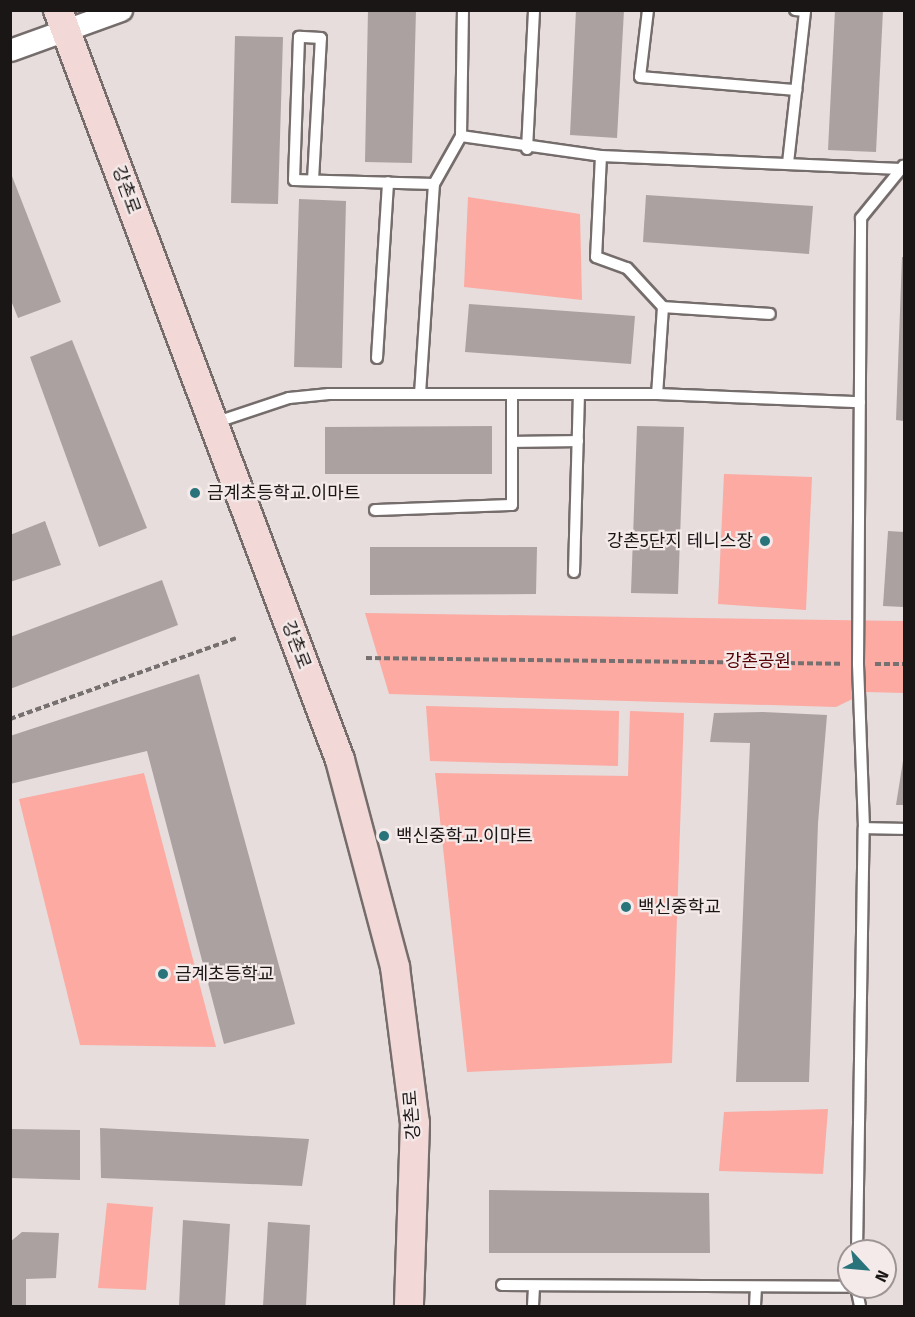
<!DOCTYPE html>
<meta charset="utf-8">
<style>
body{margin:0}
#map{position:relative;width:915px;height:1317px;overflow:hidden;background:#e7dddc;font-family:"Fira Sans","Noto Sans KR",sans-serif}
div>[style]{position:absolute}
.green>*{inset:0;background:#fcaaa2}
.building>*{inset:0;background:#aaa1a0}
.path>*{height:4px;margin-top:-2px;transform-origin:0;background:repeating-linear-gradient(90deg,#777070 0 6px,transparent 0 9px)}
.roads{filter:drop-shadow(2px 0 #756d6c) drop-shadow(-2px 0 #756d6c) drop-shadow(0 2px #756d6c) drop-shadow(0 -2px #756d6c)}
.lane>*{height:10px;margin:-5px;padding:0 5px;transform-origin:5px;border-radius:5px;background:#fff}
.street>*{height:21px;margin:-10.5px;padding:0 10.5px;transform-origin:10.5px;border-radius:10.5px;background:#fff}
.secondary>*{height:28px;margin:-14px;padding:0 14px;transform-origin:14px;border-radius:14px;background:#f2d8d6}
.dots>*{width:16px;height:16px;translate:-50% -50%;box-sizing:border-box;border:3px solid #f4eae9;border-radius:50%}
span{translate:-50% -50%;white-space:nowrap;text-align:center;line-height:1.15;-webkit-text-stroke:4.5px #f4eae9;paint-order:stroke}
.street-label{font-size:18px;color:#1a1616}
.poi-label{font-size:18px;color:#1a1616}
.left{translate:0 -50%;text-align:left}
.right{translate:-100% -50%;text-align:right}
.park-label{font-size:18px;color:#560005}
.frame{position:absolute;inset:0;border:12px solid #1a1616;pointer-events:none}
.north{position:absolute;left:837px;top:1239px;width:60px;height:60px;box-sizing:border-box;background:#f4eae9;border:2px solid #9d9595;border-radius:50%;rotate:116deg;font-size:16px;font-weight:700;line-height:24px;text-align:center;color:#1a1616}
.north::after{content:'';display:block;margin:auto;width:21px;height:27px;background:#29737b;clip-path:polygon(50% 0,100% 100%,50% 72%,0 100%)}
</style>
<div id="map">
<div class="green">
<div style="clip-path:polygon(468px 197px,580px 214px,582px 300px,464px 287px)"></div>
<div style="clip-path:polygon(724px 474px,812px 477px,806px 610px,718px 604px)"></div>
<div style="clip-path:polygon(365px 613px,904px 621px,904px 693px,867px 692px,836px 707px,389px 694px)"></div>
<div style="clip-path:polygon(426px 706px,619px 711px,618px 766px,430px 761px)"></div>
<div style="clip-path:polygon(630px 711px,684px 713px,672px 1063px,467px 1072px,435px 773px,628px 776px)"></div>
<div style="clip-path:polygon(144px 773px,216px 1047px,80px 1045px,19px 799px)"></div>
<div style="clip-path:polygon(828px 1109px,823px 1174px,719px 1171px,724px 1112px)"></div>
<div style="clip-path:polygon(107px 1203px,153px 1207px,146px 1290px,98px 1288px)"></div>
</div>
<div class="building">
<div style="clip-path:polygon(368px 10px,416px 10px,412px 163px,365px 162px)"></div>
<div style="clip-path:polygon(576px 10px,624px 10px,617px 138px,570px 135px)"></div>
<div style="clip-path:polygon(835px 10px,883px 10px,876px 152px,828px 150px)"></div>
<div style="clip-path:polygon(235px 36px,283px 37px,278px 204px,231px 203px)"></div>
<div style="clip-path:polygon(10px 171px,61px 302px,18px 318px,10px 298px)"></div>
<div style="clip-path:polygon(646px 195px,813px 206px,809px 254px,643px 242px)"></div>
<div style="clip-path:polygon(299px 199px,346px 201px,342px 368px,294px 367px)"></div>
<div style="clip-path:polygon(902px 257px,904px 257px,904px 421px,896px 420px)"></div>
<div style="clip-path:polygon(469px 304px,635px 316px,631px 364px,465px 352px)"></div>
<div style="clip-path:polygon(72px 340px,147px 528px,99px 547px,30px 357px)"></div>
<div style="clip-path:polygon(492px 426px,492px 474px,325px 474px,325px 427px)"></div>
<div style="clip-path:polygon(637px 426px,684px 427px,678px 594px,631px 593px)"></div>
<div style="clip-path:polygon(45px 521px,61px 565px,10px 582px,10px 535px)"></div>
<div style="clip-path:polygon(888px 531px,904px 532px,904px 607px,883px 606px)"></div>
<div style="clip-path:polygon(370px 547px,537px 547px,536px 594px,370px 595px)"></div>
<div style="clip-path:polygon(162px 580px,178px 625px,10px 689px,10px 637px)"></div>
<div style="clip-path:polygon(199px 674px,295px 1024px,224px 1044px,147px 751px,10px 784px,10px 736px)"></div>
<div style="clip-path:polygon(763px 712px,827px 715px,818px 823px,809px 1082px,736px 1082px,750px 743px,710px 742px,714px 713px)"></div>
<div style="clip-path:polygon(903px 761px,904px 805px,896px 805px)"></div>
<div style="clip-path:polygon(100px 1128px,309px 1139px,302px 1186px,101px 1178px)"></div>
<div style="clip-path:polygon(10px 1129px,80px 1130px,80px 1180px,10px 1178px)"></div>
<div style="clip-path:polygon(489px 1190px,709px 1193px,710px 1253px,489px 1253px)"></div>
<div style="clip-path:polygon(183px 1220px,230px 1224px,225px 1306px,179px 1306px)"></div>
<div style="clip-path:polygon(268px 1222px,310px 1225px,306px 1306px,263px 1306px)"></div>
<div style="clip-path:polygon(22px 1232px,59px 1233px,56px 1278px,26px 1279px,26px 1306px,10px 1306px,10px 1242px)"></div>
</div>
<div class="path">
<div style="left:366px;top:658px;width:475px;rotate:0.7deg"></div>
<div style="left:875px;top:664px;width:29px"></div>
<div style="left:10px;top:719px;width:240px;rotate:-19.7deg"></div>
</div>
<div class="roads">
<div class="lane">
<div style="left:648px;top:10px;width:67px;rotate:96.8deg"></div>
<div style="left:640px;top:77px;width:157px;rotate:4.8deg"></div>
<div style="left:461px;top:136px;width:126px;rotate:-89.1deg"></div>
<div style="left:527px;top:149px;width:139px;rotate:-87.1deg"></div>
<div style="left:601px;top:156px;width:101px;rotate:92.8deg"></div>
<div style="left:596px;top:257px;width:33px;rotate:20deg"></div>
<div style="left:627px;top:268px;width:53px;rotate:47.3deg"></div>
<div style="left:663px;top:307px;width:87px;rotate:93.9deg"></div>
<div style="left:788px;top:163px;width:153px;rotate:-83.6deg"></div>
<div style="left:805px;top:11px;width:10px;rotate:-174deg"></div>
<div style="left:313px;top:180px;width:142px;rotate:-86.8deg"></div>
<div style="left:321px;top:38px;width:22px;rotate:-177deg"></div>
<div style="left:299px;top:37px;width:143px;rotate:92deg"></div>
<div style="left:294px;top:180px;width:140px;rotate:1.6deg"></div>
<div style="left:434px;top:184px;width:55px;rotate:-60.6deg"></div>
<div style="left:461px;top:136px;width:141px;rotate:8.1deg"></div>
<div style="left:601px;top:156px;width:300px;rotate:2.5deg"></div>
<div style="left:901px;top:169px;width:4px;rotate:-56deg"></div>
<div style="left:663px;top:307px;width:107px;rotate:3.7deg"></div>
<div style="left:377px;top:358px;width:176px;rotate:-86.4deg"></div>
<div style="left:420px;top:394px;width:210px;rotate:-86.2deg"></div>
<div style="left:214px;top:423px;width:79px;rotate:-18.4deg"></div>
<div style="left:289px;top:398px;width:40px;rotate:-5.7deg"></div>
<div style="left:329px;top:394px;width:328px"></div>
<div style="left:657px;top:394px;width:203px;rotate:2.3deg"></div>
<div style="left:512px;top:442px;width:66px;rotate:-0.9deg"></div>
<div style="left:375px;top:510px;width:137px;rotate:-2.1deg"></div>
<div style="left:512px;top:505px;width:111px;rotate:-90deg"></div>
<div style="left:574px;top:572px;width:178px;rotate:-88.4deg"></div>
<div style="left:864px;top:828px;width:40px;rotate:1.4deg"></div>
<div style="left:857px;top:1251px;width:423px;rotate:-89.1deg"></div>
<div style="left:864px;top:828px;width:164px;rotate:-92.1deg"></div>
<div style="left:858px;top:664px;width:446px;rotate:-89.6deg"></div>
<div style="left:861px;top:218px;width:63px;rotate:-50.8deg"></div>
<div style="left:502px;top:1285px;width:354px;rotate:0.3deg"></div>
<div style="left:856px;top:1287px;width:19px;rotate:78deg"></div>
<div style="left:533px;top:1306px;width:20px;rotate:-87deg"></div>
<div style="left:755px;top:1306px;width:19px;rotate:-87deg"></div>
</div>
<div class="street">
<div style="left:10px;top:50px;width:118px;rotate:-19.8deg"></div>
</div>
<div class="secondary">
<div style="left:58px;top:10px;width:801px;rotate:69.39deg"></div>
<div style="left:340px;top:760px;width:214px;rotate:75.1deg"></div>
<div style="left:395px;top:967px;width:157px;rotate:82.7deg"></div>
<div style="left:415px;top:1123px;width:183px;rotate:91.9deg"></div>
</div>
</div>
<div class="dots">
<div style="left:195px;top:493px;background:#29737b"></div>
<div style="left:765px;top:541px;background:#29737b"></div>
<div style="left:384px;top:836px;background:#29737b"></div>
<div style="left:626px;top:907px;background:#29737b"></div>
<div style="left:163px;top:974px;background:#29737b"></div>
</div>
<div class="street-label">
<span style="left:126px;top:190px;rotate:70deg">강촌로</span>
<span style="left:296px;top:645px;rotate:69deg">강촌로</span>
<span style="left:412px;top:1115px;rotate:-94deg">강촌로</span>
</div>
<div class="poi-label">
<span class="left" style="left:207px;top:493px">금계초등학교.이마트</span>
<span class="right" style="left:753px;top:541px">강촌5단지 테니스장</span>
<span class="left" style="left:396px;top:836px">백신중학교.이마트</span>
<span class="left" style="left:638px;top:907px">백신중학교</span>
<span class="left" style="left:175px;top:974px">금계초등학교</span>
</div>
<div class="park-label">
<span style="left:758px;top:661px">강촌공원</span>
</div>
<div class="frame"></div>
<div class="north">N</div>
</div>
